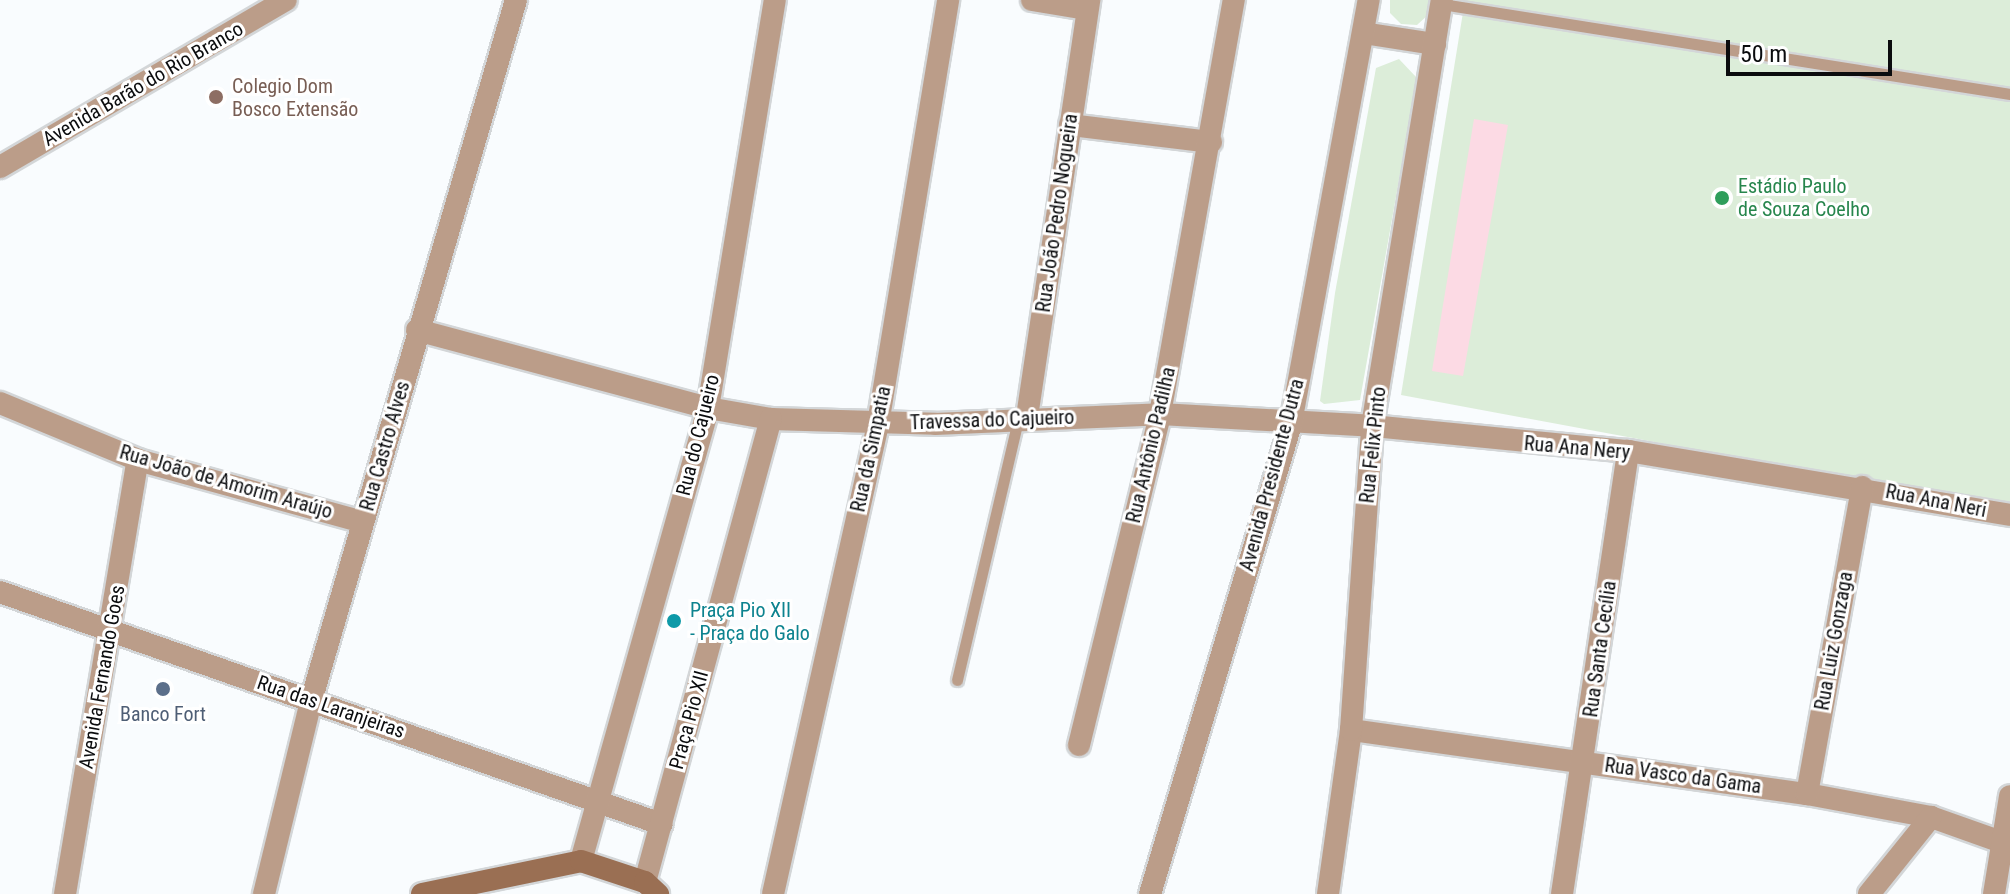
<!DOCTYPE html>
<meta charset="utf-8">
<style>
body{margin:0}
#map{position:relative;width:2010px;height:894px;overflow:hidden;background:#f9fcfe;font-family:"Roboto Condensed",sans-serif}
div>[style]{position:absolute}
.green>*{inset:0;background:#dcedd9}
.building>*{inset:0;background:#fcdae4}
.roads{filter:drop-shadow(2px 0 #d3d6d8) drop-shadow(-2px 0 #d3d6d8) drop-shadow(0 2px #d3d6d8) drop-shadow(0 -2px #d3d6d8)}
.service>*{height:11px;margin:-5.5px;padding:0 5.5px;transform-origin:5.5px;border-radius:5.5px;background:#bb9d89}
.minor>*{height:22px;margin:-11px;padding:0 11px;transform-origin:11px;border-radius:11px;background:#bb9d89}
.tertiary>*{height:22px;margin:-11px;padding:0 11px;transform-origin:11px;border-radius:11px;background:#bb9d89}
.secondary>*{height:22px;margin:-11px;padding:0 11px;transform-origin:11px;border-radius:11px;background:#9a6f53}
.dots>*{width:22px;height:22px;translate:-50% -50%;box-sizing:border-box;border:4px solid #fff;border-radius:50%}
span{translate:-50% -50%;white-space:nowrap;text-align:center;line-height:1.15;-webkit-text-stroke:6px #fff;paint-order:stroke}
.street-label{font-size:20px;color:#0b0c0e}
.education-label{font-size:20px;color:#785e54}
.left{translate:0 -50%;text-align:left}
.leisure-label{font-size:20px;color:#27864d}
.culture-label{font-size:20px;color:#0d838f}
.service-label{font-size:20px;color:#4e5e75}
.scale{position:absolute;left:1726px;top:40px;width:166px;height:36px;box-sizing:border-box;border:4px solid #0b0c0e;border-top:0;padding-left:10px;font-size:24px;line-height:28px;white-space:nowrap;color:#0b0c0e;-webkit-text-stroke:6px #fff;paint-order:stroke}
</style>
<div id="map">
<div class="green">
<div style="clip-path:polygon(1390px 0,1430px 0,1429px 14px,1417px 25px,1401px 24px,1390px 13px)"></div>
<div style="clip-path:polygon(1465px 0,2010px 0,2010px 508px,1401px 395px)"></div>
<div style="clip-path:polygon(1399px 59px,1417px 78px,1360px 400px,1324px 404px,1320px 401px,1335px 293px,1376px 68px)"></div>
</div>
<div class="building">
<div style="clip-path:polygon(1474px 119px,1508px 125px,1463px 376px,1432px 371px)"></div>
</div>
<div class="roads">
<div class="service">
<div style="left:1442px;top:4px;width:575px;rotate:9deg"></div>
<div style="left:957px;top:680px;width:267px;rotate:-76.8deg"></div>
</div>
<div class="minor">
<div style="left:1032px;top:0;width:56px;rotate:9.3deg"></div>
<div style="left:1363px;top:33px;width:73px;rotate:8.7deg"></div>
<div style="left:1070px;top:125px;width:142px;rotate:6.9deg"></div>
<div style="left:417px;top:330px;width:301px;rotate:15deg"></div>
<div style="left:708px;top:408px;width:64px;rotate:9.9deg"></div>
<div style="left:771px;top:419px;width:164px;rotate:1.7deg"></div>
<div style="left:935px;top:424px;width:225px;rotate:-2.5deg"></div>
<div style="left:1160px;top:414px;width:212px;rotate:3.2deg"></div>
<div style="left:1372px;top:426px;width:257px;rotate:5.6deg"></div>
<div style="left:1628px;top:451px;width:387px;rotate:9.5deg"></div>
<div style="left:0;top:403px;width:149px;rotate:22.4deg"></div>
<div style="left:138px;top:460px;width:233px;rotate:15.4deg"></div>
<div style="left:1027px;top:417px;width:422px;rotate:-81.5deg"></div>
<div style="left:0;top:592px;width:701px;rotate:19.34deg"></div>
<div style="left:1351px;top:730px;width:460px;rotate:8deg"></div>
<div style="left:1807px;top:794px;width:126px;rotate:10.5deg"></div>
<div style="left:1931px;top:817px;width:84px;rotate:19.5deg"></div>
<div style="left:1079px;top:745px;width:341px;rotate:-76.2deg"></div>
<div style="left:1160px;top:414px;width:421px;rotate:-79.9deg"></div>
<div style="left:1807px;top:794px;width:312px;rotate:-79.8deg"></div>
<div style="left:581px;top:861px;width:470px;rotate:-74.3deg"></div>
<div style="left:708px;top:408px;width:413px;rotate:-80.7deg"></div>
<div style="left:645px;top:882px;width:480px;rotate:-74.8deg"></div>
<div style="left:65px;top:894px;width:440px;rotate:-80.5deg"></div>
<div style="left:264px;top:894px;width:199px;rotate:-76.3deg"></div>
<div style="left:311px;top:701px;width:730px;rotate:-73.7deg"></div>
<div style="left:773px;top:894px;width:482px;rotate:-77.4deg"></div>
<div style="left:878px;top:424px;width:430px;rotate:-80.6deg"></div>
<div style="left:1150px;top:894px;width:492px;rotate:-73.3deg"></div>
<div style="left:1291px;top:423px;width:430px;rotate:-79.6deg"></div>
<div style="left:1328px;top:894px;width:166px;rotate:-82deg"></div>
<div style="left:1351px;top:730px;width:305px;rotate:-86deg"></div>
<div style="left:1372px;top:426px;width:432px;rotate:-80.7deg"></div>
<div style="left:1562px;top:894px;width:448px;rotate:-81.5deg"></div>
<div style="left:1869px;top:894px;width:99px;rotate:-51.2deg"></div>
</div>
<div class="tertiary">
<div style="left:0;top:167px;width:331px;rotate:-30.3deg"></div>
<div style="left:1994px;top:894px;width:99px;rotate:-80.7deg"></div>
</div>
<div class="secondary">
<div style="left:422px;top:894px;width:162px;rotate:-11.7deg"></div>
<div style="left:581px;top:861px;width:67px;rotate:18.2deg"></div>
<div style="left:645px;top:882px;width:18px;rotate:43deg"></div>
</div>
</div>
<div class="dots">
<div style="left:216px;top:97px;background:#8d6e63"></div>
<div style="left:1722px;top:198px;background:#2e9e5b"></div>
<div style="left:674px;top:621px;background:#0f9aa8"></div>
<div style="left:163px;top:689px;background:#5c6f8a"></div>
</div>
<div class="street-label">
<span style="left:143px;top:84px;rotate:-30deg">Avenida Barão do Rio Branco</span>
<span style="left:1057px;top:213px;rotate:-82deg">Rua João Pedro Nogueira</span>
<span style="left:992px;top:420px;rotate:-2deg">Travessa do Cajueiro</span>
<span style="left:698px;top:435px;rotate:-76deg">Rua do Cajueiro</span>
<span style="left:1151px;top:445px;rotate:-77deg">Rua Antônio Padilha</span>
<span style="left:1373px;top:445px;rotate:-84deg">Rua Felix Pinto</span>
<span style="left:385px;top:446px;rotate:-74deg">Rua Castro Alves</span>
<span style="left:1577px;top:448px;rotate:5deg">Rua Ana Nery</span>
<span style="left:871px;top:449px;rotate:-78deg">Rua da Simpatia</span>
<span style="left:1272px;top:475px;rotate:-75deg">Avenida Presidente Dutra</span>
<span style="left:226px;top:482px;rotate:16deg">Rua João de Amorim Araújo</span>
<span style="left:1936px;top:501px;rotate:11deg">Rua Ana Neri</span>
<span style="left:1834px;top:641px;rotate:-80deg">Rua Luiz Gonzaga</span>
<span style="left:1600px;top:649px;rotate:-82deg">Rua Santa Cecília</span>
<span style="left:102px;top:677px;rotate:-80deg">Avenida Fernando Goes</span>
<span style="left:331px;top:707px;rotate:19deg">Rua das Laranjeiras</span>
<span style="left:689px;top:720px;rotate:-75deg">Praça Pio XII</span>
<span style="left:1683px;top:776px;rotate:8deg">Rua Vasco da Gama</span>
</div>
<div class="education-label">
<span class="left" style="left:232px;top:98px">Colegio Dom<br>Bosco Extensão</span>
</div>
<div class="leisure-label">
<span class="left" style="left:1738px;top:198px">Estádio Paulo<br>de Souza Coelho</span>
</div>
<div class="culture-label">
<span class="left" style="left:690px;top:622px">Praça Pio XII<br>- Praça do Galo</span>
</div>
<div class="service-label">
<span style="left:163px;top:714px">Banco Fort</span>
</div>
<div class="scale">50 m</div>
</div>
